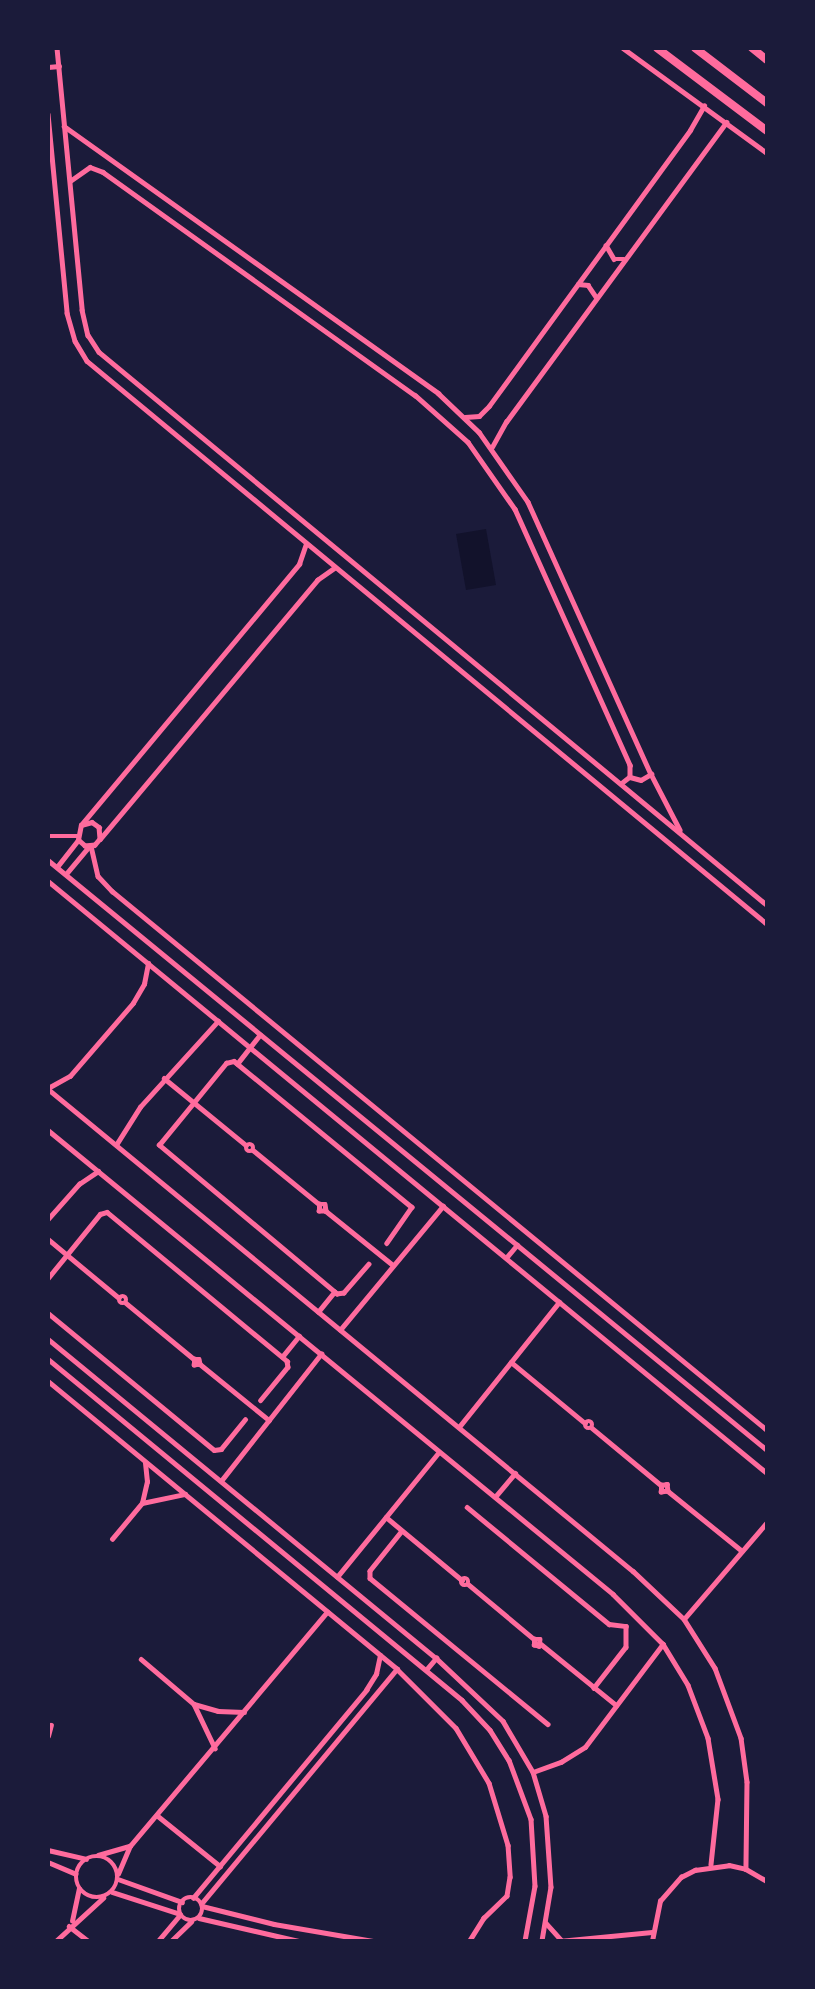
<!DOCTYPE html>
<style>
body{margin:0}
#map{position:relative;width:815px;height:1989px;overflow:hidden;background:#1b1b3a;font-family:Quicksand,sans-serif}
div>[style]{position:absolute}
.water>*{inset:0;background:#12122b}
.minor>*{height:4.5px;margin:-2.25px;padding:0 2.25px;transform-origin:2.25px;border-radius:2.25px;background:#ff6b9d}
.minor>.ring{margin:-2.25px;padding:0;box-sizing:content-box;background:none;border:4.5px solid #ff6b9d;border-radius:50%}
.trunk>*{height:8px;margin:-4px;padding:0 4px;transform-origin:4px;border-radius:4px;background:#ff6b9d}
.motorway>*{height:8px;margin:-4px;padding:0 4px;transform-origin:4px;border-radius:4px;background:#ff6b9d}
span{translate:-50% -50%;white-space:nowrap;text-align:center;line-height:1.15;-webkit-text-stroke:4.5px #1b1b3a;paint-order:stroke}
.frame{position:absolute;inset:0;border:50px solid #1b1b3a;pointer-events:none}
</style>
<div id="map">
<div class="water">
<div style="clip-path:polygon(486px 529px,496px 585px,466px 590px,456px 534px)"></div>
</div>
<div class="minor">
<div style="left:57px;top:48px;width:263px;rotate:84.5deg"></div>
<div style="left:82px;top:310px;width:26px;rotate:77deg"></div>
<div style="left:88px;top:335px;width:20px;rotate:57deg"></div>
<div style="left:99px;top:352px;width:867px;rotate:39.62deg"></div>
<div style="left:623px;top:48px;width:178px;rotate:36.1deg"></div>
<div style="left:48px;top:67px;width:11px;rotate:-5deg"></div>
<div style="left:48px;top:114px;width:200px;rotate:84.5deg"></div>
<div style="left:67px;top:313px;width:29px;rotate:74deg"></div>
<div style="left:75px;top:341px;width:23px;rotate:59deg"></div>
<div style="left:87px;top:361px;width:883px;rotate:39.62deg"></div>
<div style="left:64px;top:126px;width:460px;rotate:35.5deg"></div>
<div style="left:438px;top:393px;width:57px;rotate:43.6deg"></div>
<div style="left:479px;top:432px;width:85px;rotate:55deg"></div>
<div style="left:528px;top:502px;width:299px;rotate:65.7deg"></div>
<div style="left:651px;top:774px;width:63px;rotate:62.6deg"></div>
<div style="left:70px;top:181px;width:24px;rotate:-35deg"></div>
<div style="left:90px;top:167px;width:14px;rotate:21deg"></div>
<div style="left:103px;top:172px;width:384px;rotate:35.6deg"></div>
<div style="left:415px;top:395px;width:71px;rotate:41.6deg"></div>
<div style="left:468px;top:442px;width:82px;rotate:55deg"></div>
<div style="left:515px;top:509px;width:281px;rotate:65.8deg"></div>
<div style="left:630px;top:765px;width:12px;rotate:90deg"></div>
<div style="left:630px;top:777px;width:11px;rotate:142deg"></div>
<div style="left:606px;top:245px;width:16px;rotate:60deg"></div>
<div style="left:614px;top:259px;width:10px"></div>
<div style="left:578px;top:284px;width:10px;rotate:6deg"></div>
<div style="left:588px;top:285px;width:14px;rotate:56deg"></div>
<div style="left:465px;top:417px;width:14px;rotate:-4deg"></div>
<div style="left:479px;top:416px;width:14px;rotate:-45deg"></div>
<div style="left:489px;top:406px;width:341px;rotate:-53.9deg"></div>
<div style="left:690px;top:130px;width:28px;rotate:-60deg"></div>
<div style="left:492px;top:447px;width:29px;rotate:-61deg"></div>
<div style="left:506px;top:422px;width:372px;rotate:-53.7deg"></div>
<div style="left:630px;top:777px;width:11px;rotate:15deg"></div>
<div style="left:641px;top:780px;width:12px;rotate:-31deg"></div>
<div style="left:81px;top:825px;width:340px;rotate:-50.1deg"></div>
<div style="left:299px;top:564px;width:21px;rotate:-71deg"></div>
<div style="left:48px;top:836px;width:29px"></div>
<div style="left:100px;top:839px;width:338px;rotate:-50deg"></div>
<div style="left:317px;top:580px;width:21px;rotate:-35deg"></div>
<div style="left:91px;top:846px;width:31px;rotate:77deg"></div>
<div style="left:98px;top:876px;width:21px;rotate:47deg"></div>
<div style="left:112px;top:891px;width:848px;rotate:39.45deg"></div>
<div style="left:48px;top:860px;width:930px;rotate:39.37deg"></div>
<div style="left:57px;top:867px;width:34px;rotate:-52deg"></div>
<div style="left:78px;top:840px;width:15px;rotate:-79deg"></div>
<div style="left:81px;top:825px;width:11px;rotate:-15deg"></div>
<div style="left:92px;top:822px;width:9px;rotate:36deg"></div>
<div style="left:99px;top:827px;width:12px;rotate:85deg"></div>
<div style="left:100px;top:839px;width:8px;rotate:130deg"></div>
<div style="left:95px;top:845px;width:10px;rotate:174deg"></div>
<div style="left:85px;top:846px;width:9px;rotate:-139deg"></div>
<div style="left:66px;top:874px;width:35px;rotate:-50deg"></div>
<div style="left:48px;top:881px;width:931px;rotate:39.47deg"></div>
<div style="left:237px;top:1064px;width:37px;rotate:-52deg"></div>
<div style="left:164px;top:1078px;width:106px;rotate:39.3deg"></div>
<div style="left:48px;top:1088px;width:25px;rotate:-29deg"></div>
<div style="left:70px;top:1076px;width:96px;rotate:-49.2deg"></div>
<div style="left:133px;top:1003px;width:22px;rotate:-60deg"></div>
<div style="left:144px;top:984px;width:21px;rotate:-79deg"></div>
<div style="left:48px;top:1089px;width:758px;rotate:39.49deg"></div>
<div style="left:633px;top:1571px;width:70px;rotate:43.3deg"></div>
<div style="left:684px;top:1619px;width:58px;rotate:57.7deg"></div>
<div style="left:715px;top:1668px;width:75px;rotate:69.6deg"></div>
<div style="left:741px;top:1738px;width:44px;rotate:82.2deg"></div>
<div style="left:747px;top:1782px;width:87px;rotate:90.7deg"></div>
<div style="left:48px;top:1130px;width:731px;rotate:39.39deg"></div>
<div style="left:613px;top:1594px;width:71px;rotate:45deg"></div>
<div style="left:663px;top:1644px;width:48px;rotate:58.6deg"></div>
<div style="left:688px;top:1685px;width:57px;rotate:69.3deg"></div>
<div style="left:708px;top:1738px;width:62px;rotate:80.7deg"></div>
<div style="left:718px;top:1799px;width:66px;rotate:96.1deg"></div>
<div class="ring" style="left:246px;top:1144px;width:3.5px;height:3.5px"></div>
<div style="left:116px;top:1145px;width:45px;rotate:-57.7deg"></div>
<div style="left:140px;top:1107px;width:116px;rotate:-47.8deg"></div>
<div style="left:253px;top:1150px;width:85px;rotate:39.3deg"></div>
<div style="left:319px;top:1204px;width:6px"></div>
<div style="left:325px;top:1204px;width:7px;rotate:82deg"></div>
<div style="left:326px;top:1211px;width:7px;rotate:180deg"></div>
<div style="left:319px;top:1211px;width:7px;rotate:-90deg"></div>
<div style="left:326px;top:1211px;width:86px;rotate:38.9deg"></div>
<div style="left:48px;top:1219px;width:47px;rotate:-48.5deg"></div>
<div style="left:79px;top:1184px;width:23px;rotate:-34deg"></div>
<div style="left:48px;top:1239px;width:92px;rotate:39.7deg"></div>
<div style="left:506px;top:1258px;width:17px;rotate:-50deg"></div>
<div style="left:369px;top:1264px;width:38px;rotate:131deg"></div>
<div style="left:344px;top:1293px;width:7px;rotate:172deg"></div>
<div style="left:337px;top:1294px;width:232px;rotate:-140.1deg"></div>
<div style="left:159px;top:1145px;width:106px;rotate:-50.7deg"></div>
<div style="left:226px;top:1063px;width:8px;rotate:-14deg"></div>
<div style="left:234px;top:1061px;width:230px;rotate:39.4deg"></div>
<div style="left:412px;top:1207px;width:44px;rotate:124.8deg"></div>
<div style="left:48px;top:1278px;width:82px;rotate:-50.9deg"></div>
<div style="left:100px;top:1214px;width:7px;rotate:-16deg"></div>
<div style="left:107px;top:1212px;width:234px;rotate:39.6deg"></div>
<div style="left:287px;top:1361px;width:6px;rotate:81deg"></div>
<div style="left:288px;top:1367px;width:43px;rotate:129.3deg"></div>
<div class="ring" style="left:119px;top:1296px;width:3.5px;height:3.5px"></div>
<div style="left:126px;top:1303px;width:88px;rotate:39.5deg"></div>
<div style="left:194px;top:1359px;width:5px"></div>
<div style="left:199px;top:1359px;width:5px;rotate:79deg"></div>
<div style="left:200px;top:1364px;width:6px;rotate:171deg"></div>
<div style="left:194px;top:1365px;width:6px;rotate:-90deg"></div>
<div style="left:318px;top:1312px;width:26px;rotate:-51deg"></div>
<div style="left:48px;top:1313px;width:215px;rotate:39.5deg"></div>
<div style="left:214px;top:1450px;width:7px;rotate:-8deg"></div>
<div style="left:221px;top:1449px;width:38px;rotate:-51deg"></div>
<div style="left:340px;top:1330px;width:161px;rotate:-50.3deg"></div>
<div style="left:48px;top:1339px;width:502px;rotate:39.43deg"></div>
<div style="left:436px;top:1658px;width:92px;rotate:43.2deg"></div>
<div style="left:503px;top:1721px;width:59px;rotate:59.5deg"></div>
<div style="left:533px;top:1772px;width:46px;rotate:73.5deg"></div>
<div style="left:546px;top:1816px;width:71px;rotate:86deg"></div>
<div style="left:551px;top:1887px;width:55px;rotate:99.5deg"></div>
<div style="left:282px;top:1357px;width:27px;rotate:-51deg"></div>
<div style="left:48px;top:1359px;width:536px;rotate:39.48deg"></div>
<div style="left:462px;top:1700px;width:41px;rotate:47deg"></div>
<div style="left:490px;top:1730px;width:36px;rotate:58deg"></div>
<div style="left:509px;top:1760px;width:63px;rotate:69.6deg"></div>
<div style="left:531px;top:1819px;width:67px;rotate:86.6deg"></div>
<div style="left:535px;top:1886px;width:56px;rotate:100.3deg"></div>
<div style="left:511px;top:1362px;width:96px;rotate:39.5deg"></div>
<div style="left:200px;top:1364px;width:89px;rotate:39.1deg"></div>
<div style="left:48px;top:1381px;width:452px;rotate:39.5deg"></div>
<div style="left:397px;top:1669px;width:83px;rotate:45deg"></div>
<div style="left:456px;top:1728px;width:64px;rotate:59deg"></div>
<div style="left:489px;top:1783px;width:65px;rotate:73deg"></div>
<div style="left:508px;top:1845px;width:32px;rotate:86deg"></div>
<div style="left:510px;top:1877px;width:19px;rotate:99deg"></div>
<div style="left:507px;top:1896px;width:32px;rotate:136deg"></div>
<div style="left:484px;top:1918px;width:26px;rotate:122deg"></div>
<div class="ring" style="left:585px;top:1421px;width:3.5px;height:3.5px"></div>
<div style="left:459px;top:1427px;width:160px;rotate:-51.3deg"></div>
<div style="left:592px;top:1428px;width:89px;rotate:39.6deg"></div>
<div style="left:661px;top:1485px;width:6px;rotate:-9deg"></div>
<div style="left:667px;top:1484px;width:7px;rotate:82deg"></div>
<div style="left:668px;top:1491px;width:7px;rotate:172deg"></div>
<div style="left:661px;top:1492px;width:7px;rotate:-90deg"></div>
<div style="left:221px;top:1481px;width:162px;rotate:-51.8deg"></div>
<div style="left:668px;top:1491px;width:95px;rotate:39deg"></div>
<div style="left:495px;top:1497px;width:31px;rotate:-50deg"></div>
<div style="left:142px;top:1503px;width:44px;rotate:-11.8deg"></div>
<div style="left:467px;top:1507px;width:184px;rotate:39.5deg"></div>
<div style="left:609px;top:1624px;width:17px;rotate:7deg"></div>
<div style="left:626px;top:1626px;width:21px;rotate:90deg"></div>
<div style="left:626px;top:1647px;width:52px;rotate:128deg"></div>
<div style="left:386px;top:1517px;width:99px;rotate:39.7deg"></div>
<div style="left:402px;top:1531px;width:51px;rotate:128.7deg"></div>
<div style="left:370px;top:1571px;width:7px;rotate:90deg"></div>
<div style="left:370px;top:1578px;width:230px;rotate:39.4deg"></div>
<div style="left:112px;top:1539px;width:47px;rotate:-50.2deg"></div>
<div style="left:142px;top:1503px;width:22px;rotate:-77deg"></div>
<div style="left:147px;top:1482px;width:19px;rotate:-96deg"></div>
<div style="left:337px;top:1577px;width:161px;rotate:-50.8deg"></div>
<div class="ring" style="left:461.5px;top:1578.5px;width:2.5px;height:2.5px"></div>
<div style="left:468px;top:1584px;width:86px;rotate:39.8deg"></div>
<div style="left:534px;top:1639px;width:6px"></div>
<div style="left:540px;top:1639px;width:7px;rotate:98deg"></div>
<div style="left:539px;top:1646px;width:5px;rotate:-169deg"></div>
<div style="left:534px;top:1645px;width:6px;rotate:-90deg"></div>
<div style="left:684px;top:1619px;width:128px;rotate:-49.4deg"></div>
<div style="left:541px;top:1644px;width:97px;rotate:39.1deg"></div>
<div style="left:141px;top:1659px;width:70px;rotate:40.3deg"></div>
<div style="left:194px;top:1704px;width:49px;rotate:64.5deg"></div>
<div style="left:426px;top:1670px;width:16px;rotate:-50deg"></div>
<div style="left:194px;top:1704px;width:25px;rotate:16deg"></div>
<div style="left:218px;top:1711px;width:26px;rotate:2deg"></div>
<div style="left:48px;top:1736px;width:11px;rotate:-75deg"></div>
<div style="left:533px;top:1772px;width:30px;rotate:-20deg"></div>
<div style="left:561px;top:1762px;width:28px;rotate:-32deg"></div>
<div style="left:585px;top:1747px;width:129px;rotate:-52.9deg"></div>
<div style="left:158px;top:1816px;width:80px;rotate:38.9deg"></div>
<div style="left:48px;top:1850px;width:39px;rotate:13deg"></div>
<div style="left:98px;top:1855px;width:33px;rotate:-16deg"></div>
<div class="ring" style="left:76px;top:1856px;width:37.5px;height:37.5px"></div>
<div style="left:48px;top:1862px;width:30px;rotate:23deg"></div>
<div style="left:118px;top:1874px;width:30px;rotate:-67deg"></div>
<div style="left:130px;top:1846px;width:306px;rotate:-49.9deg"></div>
<div style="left:118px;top:1879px;width:68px;rotate:19.8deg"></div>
<div style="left:112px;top:1892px;width:71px;rotate:17.9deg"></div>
<div class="ring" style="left:179px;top:1897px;width:19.5px;height:19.5px"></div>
<div style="left:193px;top:1898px;width:271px;rotate:-50.2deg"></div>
<div style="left:366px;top:1690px;width:19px;rotate:-58deg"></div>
<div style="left:376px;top:1674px;width:19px;rotate:-78deg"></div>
<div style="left:201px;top:1904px;width:306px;rotate:-50.2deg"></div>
<div style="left:202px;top:1906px;width:74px;rotate:14deg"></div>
<div style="left:274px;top:1924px;width:100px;rotate:9.7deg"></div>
<div style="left:199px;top:1918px;width:103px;rotate:13deg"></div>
<div style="left:72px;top:1921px;width:33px;rotate:-78deg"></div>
<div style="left:546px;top:1923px;width:24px;rotate:48deg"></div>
<div style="left:69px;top:1926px;width:24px;rotate:38deg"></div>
<div style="left:56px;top:1941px;width:64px;rotate:-42.5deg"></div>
<div style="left:158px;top:1941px;width:34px;rotate:-50deg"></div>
<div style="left:171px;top:1941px;width:28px;rotate:-44deg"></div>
<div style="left:559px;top:1941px;width:93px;rotate:-5.5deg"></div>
<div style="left:652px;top:1941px;width:41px;rotate:-78.7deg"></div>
<div style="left:660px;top:1901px;width:32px;rotate:-49deg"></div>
<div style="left:681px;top:1877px;width:16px;rotate:-27deg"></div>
<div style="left:695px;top:1870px;width:34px;rotate:-8deg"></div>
<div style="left:729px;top:1865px;width:17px;rotate:13deg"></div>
<div style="left:746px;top:1869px;width:24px;rotate:30deg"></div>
</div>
<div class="trunk">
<div style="left:657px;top:48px;width:138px;rotate:37deg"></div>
</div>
<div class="motorway">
<div style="left:695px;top:48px;width:91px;rotate:37.4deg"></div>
<div style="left:752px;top:48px;width:19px;rotate:39deg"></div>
</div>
<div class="frame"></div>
</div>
